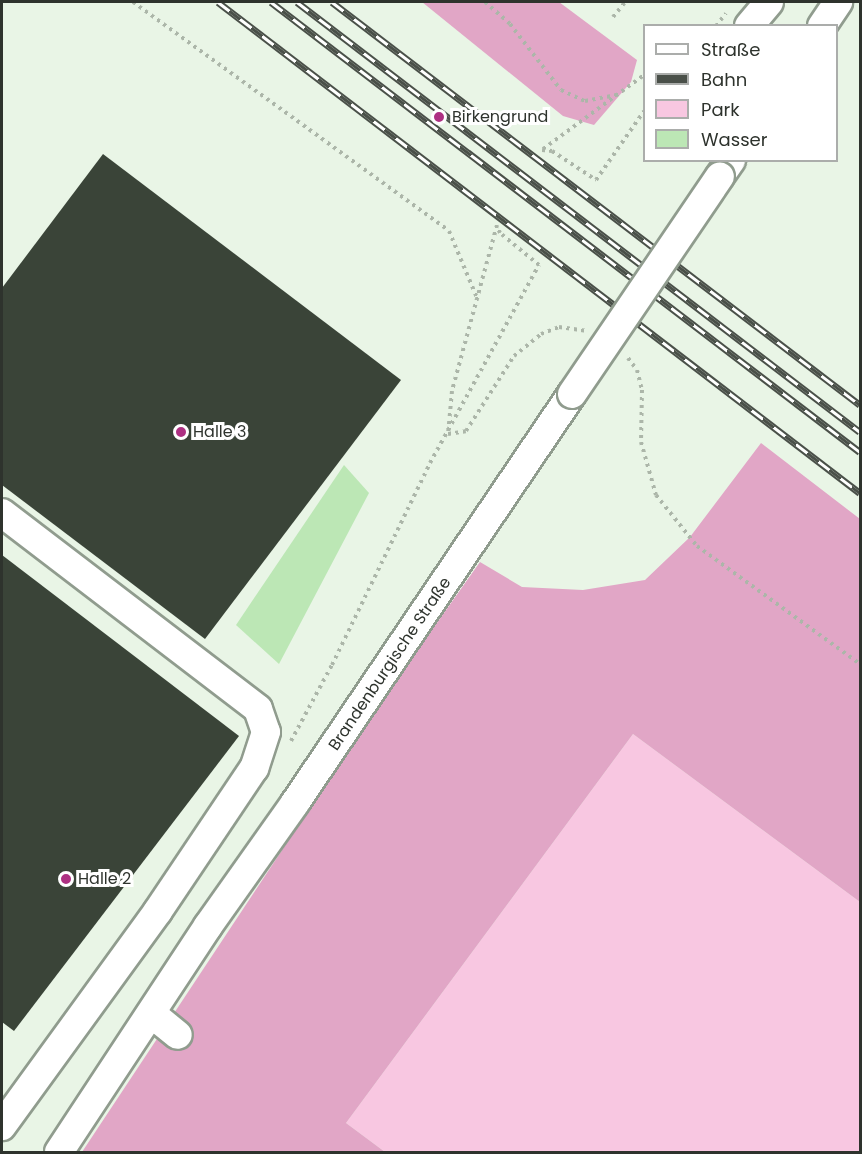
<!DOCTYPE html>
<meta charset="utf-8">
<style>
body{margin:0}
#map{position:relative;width:862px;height:1154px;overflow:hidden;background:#e9f5e6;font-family:Poppins,sans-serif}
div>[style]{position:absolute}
.green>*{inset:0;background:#f8c7e1}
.forest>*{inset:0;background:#e1a6c6}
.water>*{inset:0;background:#bce7b5}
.building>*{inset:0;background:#3a4438}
.path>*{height:4px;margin-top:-2px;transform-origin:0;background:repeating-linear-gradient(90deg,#acb6a9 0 3px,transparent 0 7.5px)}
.roads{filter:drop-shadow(2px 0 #909c8e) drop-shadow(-2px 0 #909c8e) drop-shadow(0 2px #909c8e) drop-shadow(0 -2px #909c8e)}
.minor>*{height:28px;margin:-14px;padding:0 14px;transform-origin:14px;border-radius:14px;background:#fff}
.rail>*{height:7px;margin-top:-3.5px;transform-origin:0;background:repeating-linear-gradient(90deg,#fff 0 14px,#4a5049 0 28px);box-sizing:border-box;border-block:2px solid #4a5049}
.bridges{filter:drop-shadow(2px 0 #909c8e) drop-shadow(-2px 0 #909c8e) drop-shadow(0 2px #909c8e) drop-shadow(0 -2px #909c8e)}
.minor-bridge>*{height:28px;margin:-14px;padding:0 14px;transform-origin:14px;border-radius:14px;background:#fff}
.dots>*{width:16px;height:16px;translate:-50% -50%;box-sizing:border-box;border:3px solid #fff;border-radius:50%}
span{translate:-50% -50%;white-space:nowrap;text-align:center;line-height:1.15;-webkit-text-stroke:6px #fff;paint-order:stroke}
.poi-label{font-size:16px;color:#2e332d}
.left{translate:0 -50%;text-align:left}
.street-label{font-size:16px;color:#2e332d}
.frame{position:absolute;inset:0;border:3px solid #2e332d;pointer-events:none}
.legend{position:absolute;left:643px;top:24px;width:195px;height:138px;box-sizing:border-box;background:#fff;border:2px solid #abadab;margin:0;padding:8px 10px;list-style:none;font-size:18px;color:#2e332d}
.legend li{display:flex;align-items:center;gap:12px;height:30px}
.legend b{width:30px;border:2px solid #abadab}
</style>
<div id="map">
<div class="green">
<div style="clip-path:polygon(633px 734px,860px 902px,860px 1152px,385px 1152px,346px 1123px)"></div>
</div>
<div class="forest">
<div style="clip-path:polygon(422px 2px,559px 2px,637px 60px,631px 82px,594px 125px,563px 116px)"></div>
<div style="clip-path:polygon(761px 443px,860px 519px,860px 902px,633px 734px,346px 1123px,385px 1152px,82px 1152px,371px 716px,480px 562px,522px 587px,583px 590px,645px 580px,690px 537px)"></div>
</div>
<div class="water">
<div style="clip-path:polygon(344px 465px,369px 493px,279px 664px,236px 625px)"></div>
</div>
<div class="building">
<div style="clip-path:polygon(103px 154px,401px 380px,205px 639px,2px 485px,2px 288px)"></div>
<div style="clip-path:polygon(2px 555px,239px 736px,14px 1031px,2px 1022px)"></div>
</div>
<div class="path">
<div style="left:133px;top:2px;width:390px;rotate:35.9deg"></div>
<div style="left:449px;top:231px;width:73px;rotate:67.3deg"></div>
<div style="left:485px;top:2px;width:33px;rotate:41deg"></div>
<div style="left:510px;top:24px;width:83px;rotate:52.3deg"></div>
<div style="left:561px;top:90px;width:26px;rotate:25deg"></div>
<div style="left:585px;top:101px;width:32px;rotate:-11deg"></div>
<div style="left:613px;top:17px;width:19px;rotate:-51deg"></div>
<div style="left:716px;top:26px;width:16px;rotate:-52deg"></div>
<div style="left:543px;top:149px;width:125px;rotate:-36.2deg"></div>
<div style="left:542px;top:150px;width:10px;rotate:6deg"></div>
<div style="left:552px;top:151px;width:53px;rotate:33.4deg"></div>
<div style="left:596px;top:180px;width:84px;rotate:-55.2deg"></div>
<div style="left:497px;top:225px;width:172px;rotate:105.2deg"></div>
<div style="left:452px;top:391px;width:43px;rotate:95.3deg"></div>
<div style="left:448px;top:434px;width:18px;rotate:-9deg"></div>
<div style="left:466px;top:431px;width:89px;rotate:-57.4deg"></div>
<div style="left:514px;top:356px;width:35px;rotate:-39deg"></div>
<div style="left:541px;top:334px;width:19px;rotate:-21deg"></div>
<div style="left:559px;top:327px;width:27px;rotate:8deg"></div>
<div style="left:628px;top:358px;width:15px;rotate:53deg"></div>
<div style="left:637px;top:370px;width:21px;rotate:76deg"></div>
<div style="left:642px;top:390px;width:52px;rotate:91.1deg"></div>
<div style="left:641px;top:442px;width:55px;rotate:74.2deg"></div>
<div style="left:656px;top:495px;width:65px;rotate:51.2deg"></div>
<div style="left:697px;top:546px;width:201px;rotate:35.9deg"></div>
<div style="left:291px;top:741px;width:86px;rotate:-61.7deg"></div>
<div style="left:332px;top:665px;width:225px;rotate:-64.1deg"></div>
<div style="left:430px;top:463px;width:226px;rotate:-61.2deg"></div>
<div style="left:539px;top:265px;width:50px;rotate:-140.6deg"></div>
<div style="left:500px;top:233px;width:8px;rotate:-113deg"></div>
</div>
<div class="roads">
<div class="minor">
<div style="left:749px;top:26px;width:31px;rotate:-50deg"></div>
<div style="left:822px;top:26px;width:29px;rotate:-56deg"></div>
<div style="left:720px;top:176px;width:19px;rotate:-55deg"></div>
<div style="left:2px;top:513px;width:322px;rotate:37.4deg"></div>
<div style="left:258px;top:709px;width:24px;rotate:71deg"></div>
<div style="left:266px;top:732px;width:38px;rotate:108deg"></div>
<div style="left:254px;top:768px;width:172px;rotate:123.9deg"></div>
<div style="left:158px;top:911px;width:266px;rotate:126deg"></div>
<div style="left:152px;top:1014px;width:33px;rotate:39deg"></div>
<div style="left:59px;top:1152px;width:271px;rotate:-56.6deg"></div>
<div style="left:208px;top:926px;width:151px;rotate:-54.7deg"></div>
<div style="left:295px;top:803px;width:494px;rotate:-55.9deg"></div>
</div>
</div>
<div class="rail">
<div style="left:218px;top:2px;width:808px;rotate:37.41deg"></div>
<div style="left:271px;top:2px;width:741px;rotate:37.38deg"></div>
<div style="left:297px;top:2px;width:708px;rotate:37.37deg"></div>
<div style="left:332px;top:2px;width:664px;rotate:37.35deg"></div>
</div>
<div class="bridges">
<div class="minor-bridge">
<div style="left:572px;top:394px;width:263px;rotate:-55.8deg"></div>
</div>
</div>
<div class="dots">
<div style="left:439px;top:117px;background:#ad3082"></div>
<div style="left:181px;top:432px;background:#ad3082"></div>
<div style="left:66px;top:879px;background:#ad3082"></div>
</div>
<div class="poi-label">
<span class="left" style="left:452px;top:117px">Birkengrund</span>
<span class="left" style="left:193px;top:432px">Halle 3</span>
<span class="left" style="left:78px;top:879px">Halle 2</span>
</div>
<div class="street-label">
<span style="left:390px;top:664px;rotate:-56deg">Brandenburgische Straße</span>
</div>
<div class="frame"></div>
<ul class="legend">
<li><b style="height:8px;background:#fff"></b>Straße</li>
<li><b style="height:8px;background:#4a5049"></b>Bahn</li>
<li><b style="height:16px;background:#f8c7e1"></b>Park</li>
<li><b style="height:16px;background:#bce7b5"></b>Wasser</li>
</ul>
</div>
